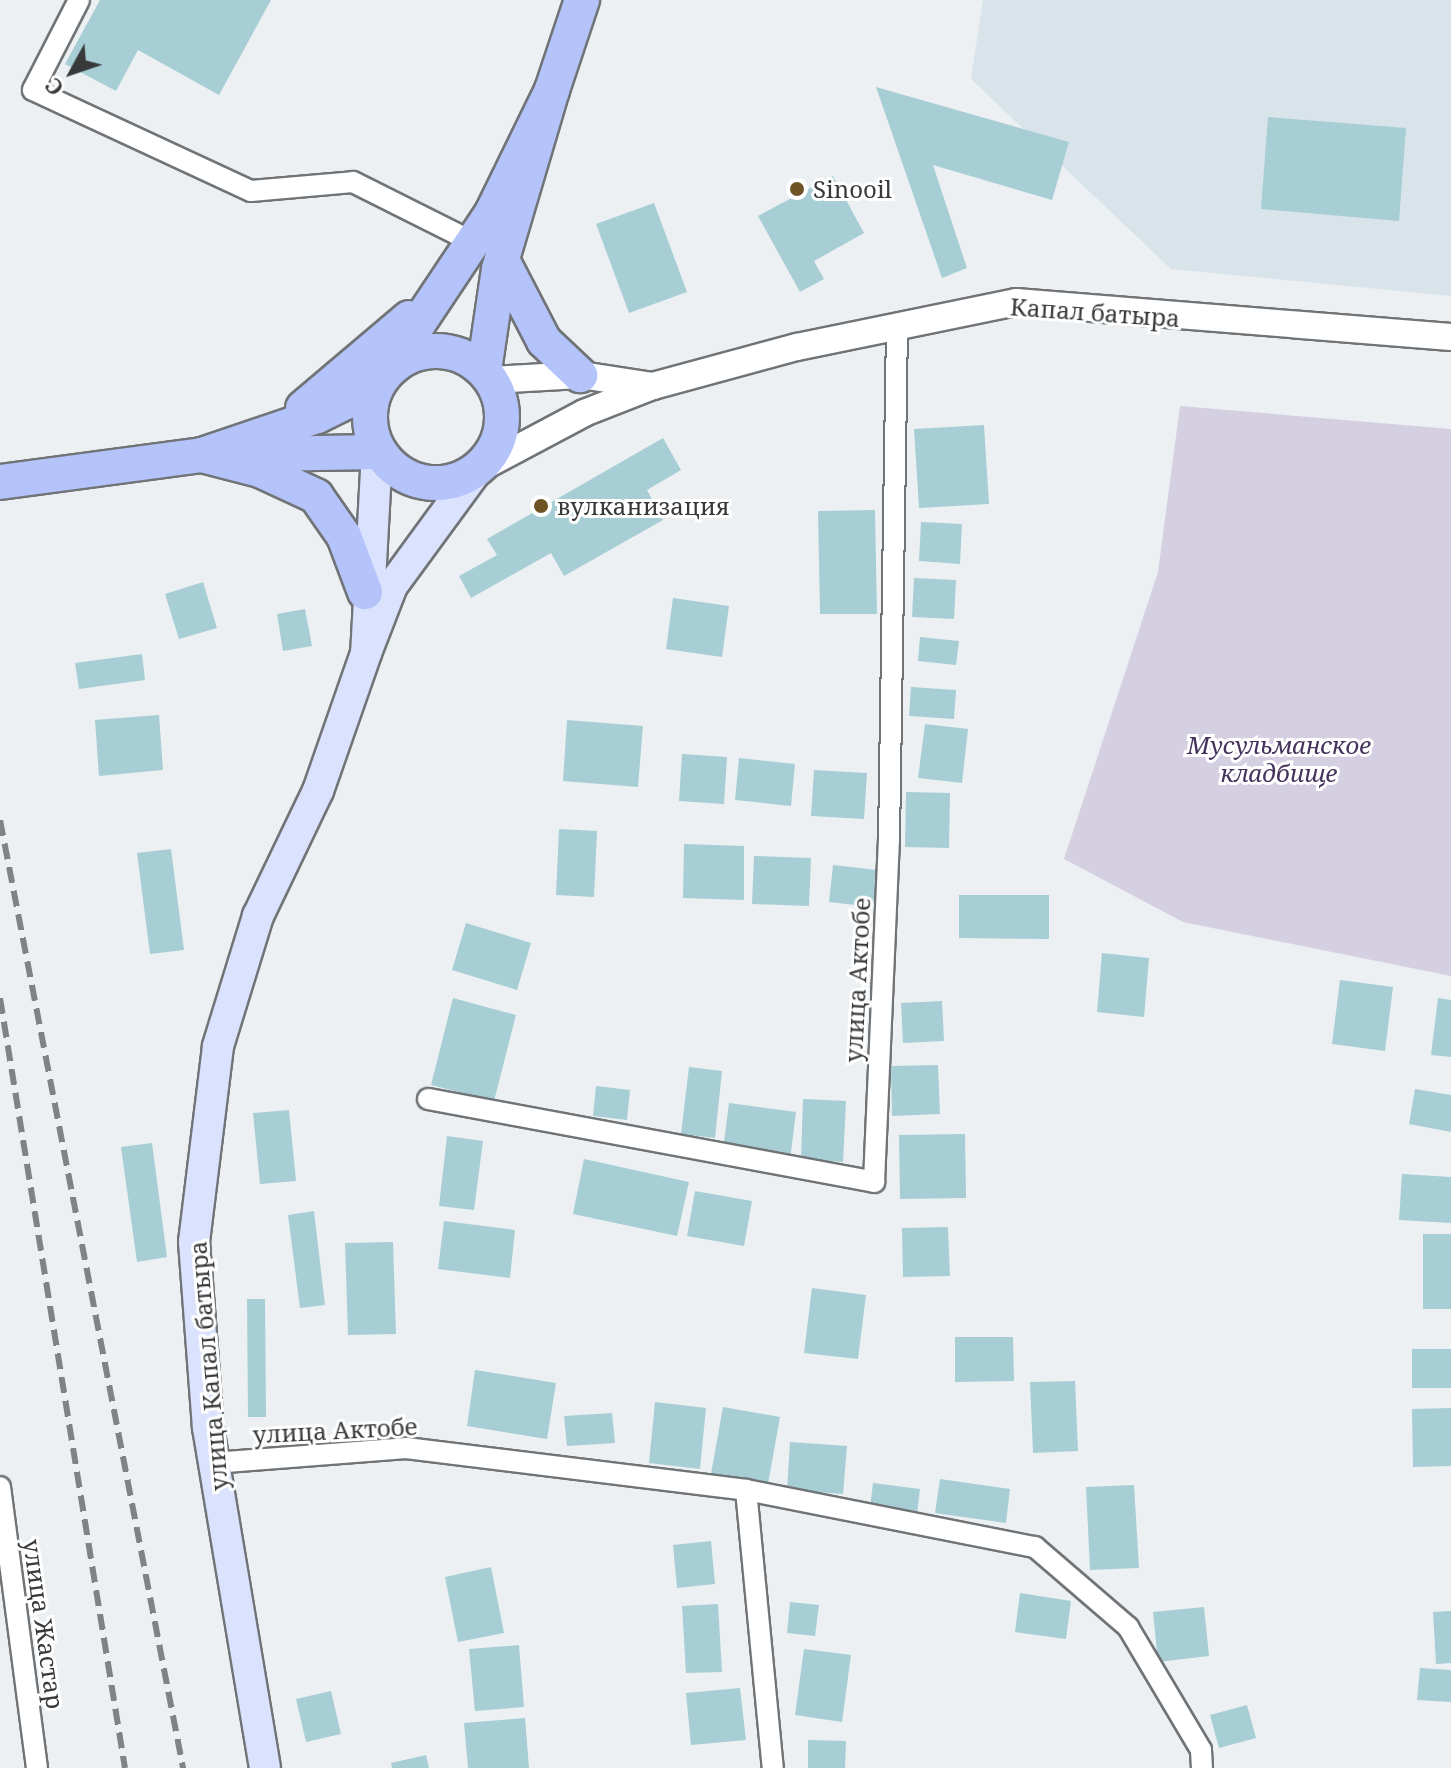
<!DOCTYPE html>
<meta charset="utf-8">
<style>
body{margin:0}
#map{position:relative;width:1451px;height:1768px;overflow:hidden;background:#ecf0f3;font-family:"Noto Serif",serif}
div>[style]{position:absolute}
.built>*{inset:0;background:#d8e3ea}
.green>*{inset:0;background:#d5cfe2}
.building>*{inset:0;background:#a7ced4}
.roads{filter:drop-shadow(2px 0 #717477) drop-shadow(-2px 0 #717477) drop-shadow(0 2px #717477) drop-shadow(0 -2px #717477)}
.minor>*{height:20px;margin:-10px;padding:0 10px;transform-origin:10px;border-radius:10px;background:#fff}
.tertiary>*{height:26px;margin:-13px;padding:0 13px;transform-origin:13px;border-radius:13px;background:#fff}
.secondary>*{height:30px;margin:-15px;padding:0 15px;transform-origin:15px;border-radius:15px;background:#dae2fd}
.primary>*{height:34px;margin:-17px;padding:0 17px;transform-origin:17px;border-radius:17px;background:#b4c4fa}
.primary>.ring{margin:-17px;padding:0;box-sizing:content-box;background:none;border:34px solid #b4c4fa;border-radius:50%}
.rail>*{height:6px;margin-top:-3px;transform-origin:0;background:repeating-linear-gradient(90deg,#808384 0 16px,transparent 0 24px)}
.dots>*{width:22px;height:22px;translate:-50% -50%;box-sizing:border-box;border:4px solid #fff;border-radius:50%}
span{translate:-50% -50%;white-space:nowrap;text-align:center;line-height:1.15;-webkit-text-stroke:6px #fff;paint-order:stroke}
.poi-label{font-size:24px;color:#38393a}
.left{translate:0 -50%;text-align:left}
.street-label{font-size:24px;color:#38393a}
.park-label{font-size:24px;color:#45335d;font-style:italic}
.north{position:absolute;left:32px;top:32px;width:80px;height:80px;-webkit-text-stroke:6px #fff;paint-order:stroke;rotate:230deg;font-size:22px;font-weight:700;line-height:32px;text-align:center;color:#38393a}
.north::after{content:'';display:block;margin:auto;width:28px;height:36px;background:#38393a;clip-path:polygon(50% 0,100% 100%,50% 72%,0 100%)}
</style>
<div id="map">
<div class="built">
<div style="clip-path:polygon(983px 0,1451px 0,1451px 296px,1171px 269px,971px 79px)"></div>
</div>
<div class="green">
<div style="clip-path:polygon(1180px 406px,1451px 429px,1451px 976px,1183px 922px,1064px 859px,1158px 572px)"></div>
</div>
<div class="building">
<div style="clip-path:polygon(100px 0,271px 0,219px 95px,138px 50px,116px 91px,65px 64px)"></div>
<div style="clip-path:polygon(876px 87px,1069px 142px,1052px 200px,933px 165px,967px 268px,942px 278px)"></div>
<div style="clip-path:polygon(1268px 117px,1406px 128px,1399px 221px,1261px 209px)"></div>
<div style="clip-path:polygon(833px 176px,864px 233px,814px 261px,824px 279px,800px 292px,758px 216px)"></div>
<div style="clip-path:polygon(654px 203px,687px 292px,629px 313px,596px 224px)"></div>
<div style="clip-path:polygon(984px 425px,989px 504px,919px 508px,914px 429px)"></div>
<div style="clip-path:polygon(663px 438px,681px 470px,647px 490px,663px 520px,564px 576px,551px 553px,471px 598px,459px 576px,497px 555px,487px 539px)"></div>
<div style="clip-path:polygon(875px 510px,877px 614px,820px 614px,818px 511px)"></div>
<div style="clip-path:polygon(921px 522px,962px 524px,960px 564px,919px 561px)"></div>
<div style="clip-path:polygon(914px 578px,956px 580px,954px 619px,912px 617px)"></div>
<div style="clip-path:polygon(203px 582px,217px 628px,179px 639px,165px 594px)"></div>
<div style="clip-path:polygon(673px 598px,729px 606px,722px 657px,666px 649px)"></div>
<div style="clip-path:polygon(305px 609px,312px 646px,283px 651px,277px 614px)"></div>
<div style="clip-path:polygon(920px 637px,959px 641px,956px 665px,918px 661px)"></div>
<div style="clip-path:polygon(142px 654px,145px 680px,79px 689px,75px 663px)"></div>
<div style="clip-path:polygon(911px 687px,956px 690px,954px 719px,909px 716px)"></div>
<div style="clip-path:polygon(159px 715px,163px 770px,99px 776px,95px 720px)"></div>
<div style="clip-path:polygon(567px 720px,643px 726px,638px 787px,563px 781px)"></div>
<div style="clip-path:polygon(925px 724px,968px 729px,962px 783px,918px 778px)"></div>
<div style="clip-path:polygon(682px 754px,727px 757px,724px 804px,679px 801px)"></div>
<div style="clip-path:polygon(739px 758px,795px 764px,791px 806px,735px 800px)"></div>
<div style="clip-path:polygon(814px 770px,867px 773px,864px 819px,811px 816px)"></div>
<div style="clip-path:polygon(906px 792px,950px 793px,949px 848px,905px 847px)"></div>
<div style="clip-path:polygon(559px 829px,597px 831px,594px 897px,556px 895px)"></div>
<div style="clip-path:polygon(684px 844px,744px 846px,744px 900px,683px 898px)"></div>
<div style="clip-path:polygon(171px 849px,184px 950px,150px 954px,137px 853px)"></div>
<div style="clip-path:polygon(754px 856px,811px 858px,809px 906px,752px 904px)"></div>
<div style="clip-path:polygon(833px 865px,877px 870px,873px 907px,829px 902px)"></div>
<div style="clip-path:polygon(959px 895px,1049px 895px,1049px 939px,959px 938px)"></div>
<div style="clip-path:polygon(466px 923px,531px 943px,517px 990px,452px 970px)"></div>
<div style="clip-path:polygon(1102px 953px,1149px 958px,1144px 1017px,1097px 1012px)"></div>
<div style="clip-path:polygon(1340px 980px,1393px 987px,1385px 1051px,1332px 1044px)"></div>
<div style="clip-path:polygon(453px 998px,516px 1015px,494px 1101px,431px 1085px)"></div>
<div style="clip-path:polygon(1438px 998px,1451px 1000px,1451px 1057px,1431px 1055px)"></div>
<div style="clip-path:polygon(942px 1001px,944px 1041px,903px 1043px,901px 1003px)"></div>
<div style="clip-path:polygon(938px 1065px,940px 1114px,892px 1116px,891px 1066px)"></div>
<div style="clip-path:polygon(689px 1067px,722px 1071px,715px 1138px,681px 1134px)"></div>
<div style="clip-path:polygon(596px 1086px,630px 1090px,627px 1120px,593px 1116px)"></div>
<div style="clip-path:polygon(1415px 1089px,1451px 1095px,1451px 1132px,1409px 1124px)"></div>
<div style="clip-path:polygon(803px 1099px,846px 1101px,843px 1162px,801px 1159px)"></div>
<div style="clip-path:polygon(729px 1103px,796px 1112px,790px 1160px,723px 1150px)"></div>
<div style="clip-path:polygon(289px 1110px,296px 1181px,260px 1184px,253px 1113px)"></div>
<div style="clip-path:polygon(965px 1134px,966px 1198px,900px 1199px,899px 1135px)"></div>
<div style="clip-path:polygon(447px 1136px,483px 1141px,474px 1210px,439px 1206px)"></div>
<div style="clip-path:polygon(152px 1143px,167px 1257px,137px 1262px,121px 1147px)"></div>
<div style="clip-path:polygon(584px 1159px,689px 1182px,677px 1236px,573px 1214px)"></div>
<div style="clip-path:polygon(1402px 1174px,1451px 1177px,1451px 1223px,1399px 1220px)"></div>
<div style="clip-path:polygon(695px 1191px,752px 1201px,744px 1246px,687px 1236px)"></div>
<div style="clip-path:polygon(314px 1211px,325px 1305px,300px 1308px,288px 1215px)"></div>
<div style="clip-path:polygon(444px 1221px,515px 1230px,510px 1278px,438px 1269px)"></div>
<div style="clip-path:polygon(948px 1227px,950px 1276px,903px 1277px,902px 1228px)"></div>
<div style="clip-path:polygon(1423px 1234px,1451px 1234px,1451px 1309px,1423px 1309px)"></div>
<div style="clip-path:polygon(393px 1242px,396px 1334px,348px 1335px,345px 1243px)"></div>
<div style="clip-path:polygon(812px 1288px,866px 1295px,858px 1359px,804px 1353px)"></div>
<div style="clip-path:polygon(247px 1299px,265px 1299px,266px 1417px,248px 1417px)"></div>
<div style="clip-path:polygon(955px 1337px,1013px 1337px,1014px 1381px,955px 1382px)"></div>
<div style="clip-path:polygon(1412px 1349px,1451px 1349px,1451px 1388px,1412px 1388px)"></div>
<div style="clip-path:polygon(475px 1370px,556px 1383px,547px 1439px,467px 1426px)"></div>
<div style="clip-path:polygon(1075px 1381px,1078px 1451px,1033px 1453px,1030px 1382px)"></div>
<div style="clip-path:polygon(655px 1402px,706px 1408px,700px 1469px,649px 1463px)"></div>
<div style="clip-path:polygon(723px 1407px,780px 1417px,768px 1484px,711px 1474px)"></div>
<div style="clip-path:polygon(1451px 1408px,1451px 1466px,1413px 1467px,1412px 1409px)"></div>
<div style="clip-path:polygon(612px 1413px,615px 1443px,567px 1446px,564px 1416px)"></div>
<div style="clip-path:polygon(790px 1442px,847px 1446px,843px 1494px,787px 1490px)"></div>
<div style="clip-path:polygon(940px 1479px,1010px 1489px,1006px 1523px,935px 1513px)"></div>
<div style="clip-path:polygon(873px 1483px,920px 1489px,917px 1514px,870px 1508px)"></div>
<div style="clip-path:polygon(1134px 1485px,1139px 1568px,1090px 1570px,1086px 1487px)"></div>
<div style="clip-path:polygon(711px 1541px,715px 1584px,677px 1588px,673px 1545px)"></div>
<div style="clip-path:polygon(491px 1567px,504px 1633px,458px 1642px,445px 1577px)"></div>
<div style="clip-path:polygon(1020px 1593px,1071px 1601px,1066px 1639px,1015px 1632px)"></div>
<div style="clip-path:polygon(790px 1602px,819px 1605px,815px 1636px,787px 1633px)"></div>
<div style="clip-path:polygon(718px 1604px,722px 1672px,686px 1673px,682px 1606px)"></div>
<div style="clip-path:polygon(1204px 1607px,1209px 1656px,1158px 1662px,1153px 1612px)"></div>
<div style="clip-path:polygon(1451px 1611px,1451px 1663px,1436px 1664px,1433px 1612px)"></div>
<div style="clip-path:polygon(519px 1645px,524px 1707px,475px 1711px,469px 1649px)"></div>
<div style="clip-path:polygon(804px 1649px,851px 1655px,842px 1722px,795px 1715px)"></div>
<div style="clip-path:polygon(1420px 1668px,1451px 1670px,1451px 1702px,1417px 1700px)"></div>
<div style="clip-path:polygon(740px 1688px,746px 1740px,691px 1745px,686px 1693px)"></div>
<div style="clip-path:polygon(331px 1691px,341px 1734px,306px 1742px,296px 1699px)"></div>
<div style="clip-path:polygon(1247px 1705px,1256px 1738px,1219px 1748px,1210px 1715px)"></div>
<div style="clip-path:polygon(525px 1718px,529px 1768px,468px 1768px,464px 1723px)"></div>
<div style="clip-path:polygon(808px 1740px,846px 1741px,845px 1768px,808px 1768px)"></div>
<div style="clip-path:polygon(426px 1755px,429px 1768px,392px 1768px,391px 1763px)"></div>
</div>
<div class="roads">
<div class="minor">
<div style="left:79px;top:0;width:101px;rotate:117.1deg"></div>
<div style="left:33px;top:90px;width:240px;rotate:24.9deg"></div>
<div style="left:251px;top:191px;width:102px;rotate:-5deg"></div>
<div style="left:353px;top:182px;width:134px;rotate:26.6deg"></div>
<div style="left:428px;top:1099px;width:454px;rotate:10.5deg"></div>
<div style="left:874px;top:1182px;width:341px;rotate:-87.5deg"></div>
<div style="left:889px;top:841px;width:514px;rotate:-89.11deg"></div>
<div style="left:213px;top:1463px;width:194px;rotate:-4.4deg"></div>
<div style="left:406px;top:1448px;width:343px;rotate:7deg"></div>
<div style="left:746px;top:1490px;width:295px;rotate:11.2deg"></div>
<div style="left:1035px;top:1547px;width:123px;rotate:40.7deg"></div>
<div style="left:1128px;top:1627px;width:143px;rotate:59.3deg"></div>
<div style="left:1201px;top:1750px;width:18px;rotate:87deg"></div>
<div style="left:0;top:1487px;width:283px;rotate:82.5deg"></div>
<div style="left:746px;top:1490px;width:279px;rotate:84.5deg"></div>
</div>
<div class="tertiary">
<div style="left:653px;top:386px;width:149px;rotate:-15.2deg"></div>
<div style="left:797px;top:347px;width:224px;rotate:-11.6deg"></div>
<div style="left:1016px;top:302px;width:436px;rotate:4.6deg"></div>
<div style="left:477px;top:470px;width:121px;rotate:-28deg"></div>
<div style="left:584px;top:413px;width:74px;rotate:-21.4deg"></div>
<div style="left:653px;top:386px;width:74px;rotate:-171.4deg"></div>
<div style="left:580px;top:375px;width:89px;rotate:176.8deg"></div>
</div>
<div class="secondary">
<div style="left:377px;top:452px;width:201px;rotate:93.1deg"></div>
<div style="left:366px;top:653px;width:72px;rotate:-68.8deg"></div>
<div style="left:392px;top:586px;width:144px;rotate:-53.8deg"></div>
<div style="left:265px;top:1768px;width:345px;rotate:-99.5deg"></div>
<div style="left:208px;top:1428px;width:187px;rotate:-94.3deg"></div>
<div style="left:194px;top:1242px;width:197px;rotate:-83deg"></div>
<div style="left:218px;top:1046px;width:136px;rotate:-72.9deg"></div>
<div style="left:258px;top:916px;width:139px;rotate:-64.4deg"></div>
<div style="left:318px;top:791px;width:146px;rotate:-70.8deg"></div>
</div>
<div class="primary">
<div style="left:552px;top:90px;width:95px;rotate:-71.6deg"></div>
<div style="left:502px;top:260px;width:91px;rotate:62.6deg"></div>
<div style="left:544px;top:341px;width:50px;rotate:43.4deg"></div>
<div class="ring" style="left:370px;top:351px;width:98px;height:98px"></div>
<div style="left:388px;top:369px;width:187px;rotate:-56.3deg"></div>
<div style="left:492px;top:213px;width:137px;rotate:-64deg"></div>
<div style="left:552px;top:90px;width:187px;rotate:106.5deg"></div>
<div style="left:499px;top:269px;width:102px;rotate:98.4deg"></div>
<div style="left:376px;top:387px;width:66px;rotate:153.8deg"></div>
<div style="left:317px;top:416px;width:121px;rotate:161.3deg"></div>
<div style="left:202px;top:455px;width:175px;rotate:-1deg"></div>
<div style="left:303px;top:408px;width:139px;rotate:-40.3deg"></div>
<div style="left:0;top:482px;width:204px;rotate:-7.6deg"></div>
<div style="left:202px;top:455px;width:60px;rotate:14.5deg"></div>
<div style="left:260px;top:470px;width:62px;rotate:24.9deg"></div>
<div style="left:316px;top:496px;width:49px;rotate:55deg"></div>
<div style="left:344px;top:536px;width:60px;rotate:69.4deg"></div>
</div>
</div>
<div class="rail">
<div style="left:0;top:820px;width:966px;rotate:79.07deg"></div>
<div style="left:0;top:998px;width:780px;rotate:80.78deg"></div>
</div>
<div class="dots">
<div style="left:797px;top:189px;background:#6e5325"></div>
<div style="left:541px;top:506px;background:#6e5325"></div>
</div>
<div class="poi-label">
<span class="left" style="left:813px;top:189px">Sinooil</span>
<span class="left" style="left:557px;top:506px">вулканизация</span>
</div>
<div class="street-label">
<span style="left:1095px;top:312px;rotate:4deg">Капал батыра</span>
<span style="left:857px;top:980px;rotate:-87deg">улица Актобе</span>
<span style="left:208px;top:1366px;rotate:-95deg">улица Капал батыра</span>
<span style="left:335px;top:1430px;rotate:-3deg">улица Актобе</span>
<span style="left:44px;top:1624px;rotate:82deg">улица Жастар</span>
</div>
<div class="park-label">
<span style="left:1279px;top:759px">Мусульманское<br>кладбище</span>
</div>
<div class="north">С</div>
</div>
